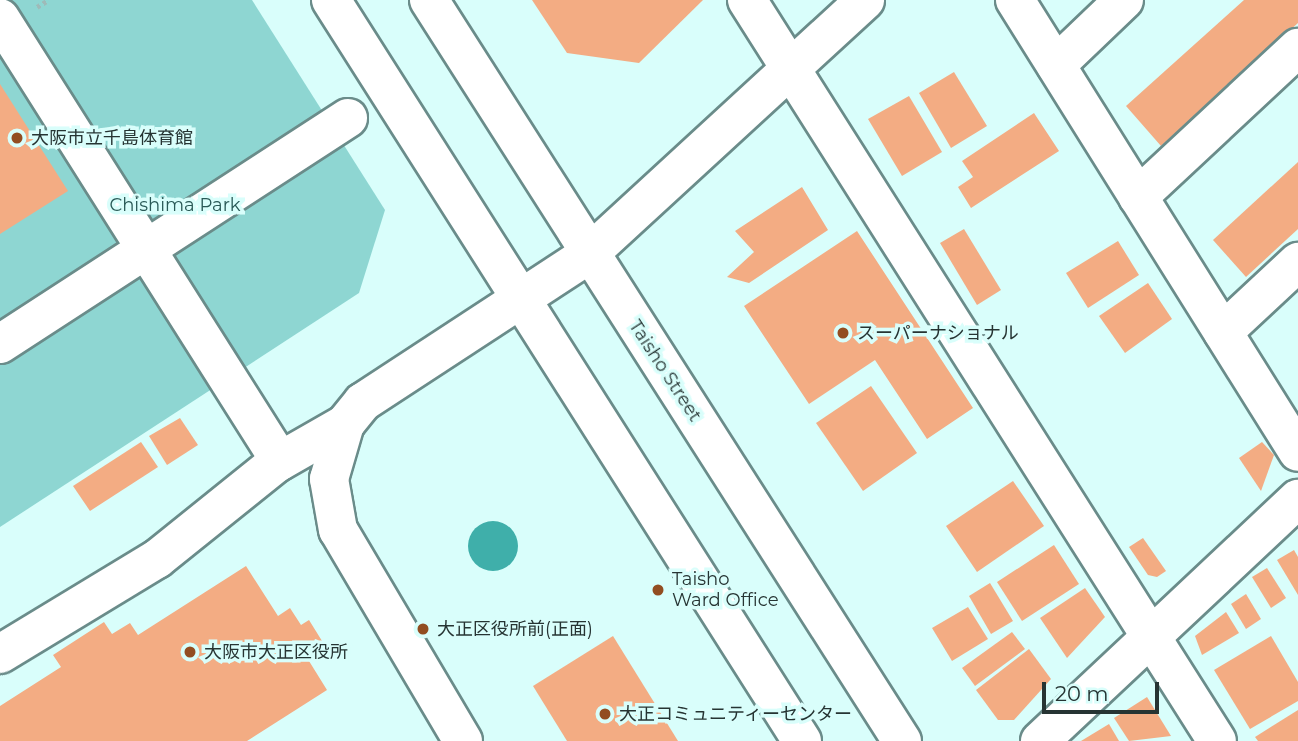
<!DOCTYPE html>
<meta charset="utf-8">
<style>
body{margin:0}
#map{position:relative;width:1298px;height:741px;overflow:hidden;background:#d9fefb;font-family:Montserrat,"Noto Sans JP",sans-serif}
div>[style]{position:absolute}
.green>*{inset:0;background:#8ed6d2}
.water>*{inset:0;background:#3fafaa}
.round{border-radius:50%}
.building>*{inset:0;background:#f3ac83}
.path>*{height:4.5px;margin-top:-2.25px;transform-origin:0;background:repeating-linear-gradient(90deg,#9ebbb9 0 3.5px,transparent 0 7px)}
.roads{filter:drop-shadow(2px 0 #6a8c8a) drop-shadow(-2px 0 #6a8c8a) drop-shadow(0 2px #6a8c8a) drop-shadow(0 -2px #6a8c8a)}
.minor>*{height:38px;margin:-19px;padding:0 19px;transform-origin:19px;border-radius:19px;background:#fff}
.major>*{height:38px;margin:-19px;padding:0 19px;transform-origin:19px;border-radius:19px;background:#fff}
.dots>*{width:19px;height:19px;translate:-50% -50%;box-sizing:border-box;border:4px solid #d9fefb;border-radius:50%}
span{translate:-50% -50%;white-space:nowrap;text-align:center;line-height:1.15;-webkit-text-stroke:7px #d9fefb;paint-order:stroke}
.poi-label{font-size:18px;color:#263433}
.left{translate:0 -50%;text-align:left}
.park-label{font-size:18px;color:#295956}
.street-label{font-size:18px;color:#263433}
.scale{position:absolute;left:1042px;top:682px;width:117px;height:32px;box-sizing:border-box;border:4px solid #263433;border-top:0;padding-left:9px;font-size:21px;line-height:24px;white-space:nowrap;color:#263433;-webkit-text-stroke:5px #d9fefb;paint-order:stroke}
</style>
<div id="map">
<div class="green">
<div style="clip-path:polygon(0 0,252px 0,385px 210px,359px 293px,0 527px)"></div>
</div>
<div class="water">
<div class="round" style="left:468px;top:521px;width:50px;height:50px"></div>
</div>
<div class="building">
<div style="clip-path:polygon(532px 0,703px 0,639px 63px,567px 53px)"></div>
<div style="clip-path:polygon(1244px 0,1298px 0,1298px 23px,1161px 146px,1126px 106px)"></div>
<div style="clip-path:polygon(954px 72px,987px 126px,951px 148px,919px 93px)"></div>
<div style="clip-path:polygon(0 84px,68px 191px,0 234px)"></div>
<div style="clip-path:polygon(909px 96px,942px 152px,902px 176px,868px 119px)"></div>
<div style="clip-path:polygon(1034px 113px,1059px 151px,971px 208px,958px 187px,973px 177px,962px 161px)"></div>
<div style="clip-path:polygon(1298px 162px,1298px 229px,1246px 277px,1213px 240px)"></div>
<div style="clip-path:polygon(802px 187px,828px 230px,749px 283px,727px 277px,754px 252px,735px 231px)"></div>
<div style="clip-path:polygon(964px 229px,1001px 290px,977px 305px,940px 243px)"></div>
<div style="clip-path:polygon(857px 231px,973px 408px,927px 439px,875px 360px,809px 404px,744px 306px)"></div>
<div style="clip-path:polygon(1118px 241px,1139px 275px,1088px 308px,1066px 273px)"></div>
<div style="clip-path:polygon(1148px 283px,1172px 319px,1125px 353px,1099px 316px)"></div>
<div style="clip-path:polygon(871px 386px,917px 453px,863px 491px,816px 423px)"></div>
<div style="clip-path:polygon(180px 418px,198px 445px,167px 465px,149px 436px)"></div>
<div style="clip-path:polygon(141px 442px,158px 467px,90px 511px,73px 486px)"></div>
<div style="clip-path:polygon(1262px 442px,1274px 455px,1261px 491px,1239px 458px)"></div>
<div style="clip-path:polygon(1013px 481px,1044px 526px,977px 572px,946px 526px)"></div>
<div style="clip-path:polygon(1143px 538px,1166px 571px,1157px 577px,1148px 575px,1129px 547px)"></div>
<div style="clip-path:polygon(1054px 545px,1079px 584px,1022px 621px,997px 582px)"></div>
<div style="clip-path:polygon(1294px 550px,1298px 557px,1298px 595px,1277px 560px)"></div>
<div style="clip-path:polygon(246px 566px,278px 616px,290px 608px,301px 625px,309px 620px,327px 649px,309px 661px,327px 690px,247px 741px,0 741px,0 706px,61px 667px,53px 655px,104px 622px,112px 634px,130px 623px,138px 635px)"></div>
<div style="clip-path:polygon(1267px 568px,1286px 598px,1271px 608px,1252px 577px)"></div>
<div style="clip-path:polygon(990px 583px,1013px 621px,991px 634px,969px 596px)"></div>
<div style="clip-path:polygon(1085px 588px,1105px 617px,1067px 658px,1040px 618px)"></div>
<div style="clip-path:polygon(1246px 594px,1261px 619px,1246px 629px,1231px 604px)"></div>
<div style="clip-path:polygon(968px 607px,988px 639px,952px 661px,932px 628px)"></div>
<div style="clip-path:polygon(1226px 612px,1239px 633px,1202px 655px,1195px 636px)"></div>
<div style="clip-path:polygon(1012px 632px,1025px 649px,975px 686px,962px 668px)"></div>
<div style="clip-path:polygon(613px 636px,678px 741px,567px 741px,533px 686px)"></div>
<div style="clip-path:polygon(1271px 636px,1298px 682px,1298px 701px,1250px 729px,1214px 670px)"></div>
<div style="clip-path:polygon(1029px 649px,1051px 679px,1014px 720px,998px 720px,976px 690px)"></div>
<div style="clip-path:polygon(1147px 697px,1171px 736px,1129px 741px,1114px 718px)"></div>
<div style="clip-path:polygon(1298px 710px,1298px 741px,1258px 741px,1255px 737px)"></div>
<div style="clip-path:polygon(1109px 724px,1119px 741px,1081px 741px)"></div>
</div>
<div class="path">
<div style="left:37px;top:7px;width:13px;rotate:-32deg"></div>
</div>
<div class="roads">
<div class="minor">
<div style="left:747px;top:0;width:877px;rotate:57.61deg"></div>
<div style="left:1015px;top:0;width:533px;rotate:57.95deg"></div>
<div style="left:0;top:18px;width:524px;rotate:57.7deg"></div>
<div style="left:1056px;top:65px;width:94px;rotate:-43.7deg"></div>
<div style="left:1138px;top:197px;width:219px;rotate:-43deg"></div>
<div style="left:1223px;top:332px;width:103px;rotate:-43deg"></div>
<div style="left:0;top:344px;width:415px;rotate:-33deg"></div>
<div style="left:0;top:654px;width:184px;rotate:-31.2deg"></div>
<div style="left:157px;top:559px;width:151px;rotate:-38.8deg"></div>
<div style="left:275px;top:464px;width:81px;rotate:-29.7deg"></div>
<div style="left:463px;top:741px;width:245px;rotate:-120.6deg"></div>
<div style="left:338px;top:530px;width:52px;rotate:-100deg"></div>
<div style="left:329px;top:479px;width:57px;rotate:-73.8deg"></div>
<div style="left:345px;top:424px;width:28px;rotate:-51deg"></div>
<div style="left:363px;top:402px;width:270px;rotate:-33.2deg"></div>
<div style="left:589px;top:254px;width:375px;rotate:-42.6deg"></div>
<div style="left:1040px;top:741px;width:354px;rotate:-43.2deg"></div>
</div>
<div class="major">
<div style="left:331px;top:0;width:878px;rotate:57.56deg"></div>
<div style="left:429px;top:0;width:879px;rotate:57.45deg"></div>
</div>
</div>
<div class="dots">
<div style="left:17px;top:138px;background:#924d21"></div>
<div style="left:843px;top:333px;background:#924d21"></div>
<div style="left:658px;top:590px;background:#924d21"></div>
<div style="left:423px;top:629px;background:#924d21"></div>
<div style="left:190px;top:652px;background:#924d21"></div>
<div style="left:605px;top:714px;background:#924d21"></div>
</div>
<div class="poi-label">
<span class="left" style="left:31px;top:138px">大阪市立千島体育館</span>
<span class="left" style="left:857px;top:333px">スーパーナショナル</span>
<span class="left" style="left:672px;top:590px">Taisho<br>Ward Office</span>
<span class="left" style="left:437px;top:629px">大正区役所前(正面)</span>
<span class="left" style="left:204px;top:652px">大阪市大正区役所</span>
<span class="left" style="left:619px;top:714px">大正コミュニティーセンター</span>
</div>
<div class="park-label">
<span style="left:175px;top:205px">Chishima Park</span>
</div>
<div class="street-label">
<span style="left:665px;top:371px;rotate:57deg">Taisho Street</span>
</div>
<div class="scale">20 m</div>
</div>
